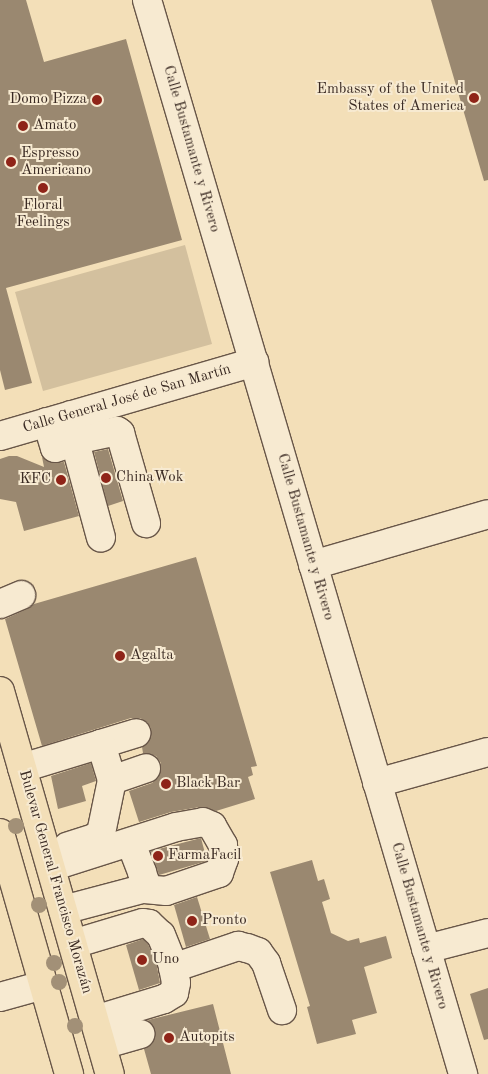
<!DOCTYPE html>
<meta charset="utf-8">
<style>
body{margin:0}
#map{position:relative;width:488px;height:1074px;overflow:hidden;background:#f3dfb8;font-family:"Old Standard TT",serif}
div>[style]{position:absolute}
.green>*{inset:0;background:#d3c09e}
.building>*{inset:0;background:#9a8870}
.roads{filter:drop-shadow(1px 0 #685648) drop-shadow(-1px 0 #685648) drop-shadow(0 1px #685648) drop-shadow(0 -1px #685648)}
.minor>*{height:28px;margin:-14px;padding:0 14px;transform-origin:14px;border-radius:14px;background:#f7ead1}
.major>*{height:28px;margin:-14px;padding:0 14px;transform-origin:14px;border-radius:14px;background:#f3dfb8}
.trees>*{width:16px;height:16px;margin:-8px;border-radius:50%;background:#a29077}
.dots>*{width:14px;height:14px;translate:-50% -50%;box-sizing:border-box;border:2px solid #f7ead1;border-radius:50%}
span{translate:-50% -50%;white-space:nowrap;text-align:center;line-height:1.15;-webkit-text-stroke:4px #f7ead1;paint-order:stroke}
.poi-label{font-size:15px;color:#392922}
.right{translate:-100% -50%;text-align:right}
.left{translate:0 -50%;text-align:left}
.street-label{font-size:15px;color:#392922}
</style>
<div id="map">
<div class="green">
<div style="clip-path:polygon(185px 245px,212px 344px,43px 391px,15px 292px)"></div>
</div>
<div class="building">
<div style="clip-path:polygon(0 0,26px 0,44px 62px,126px 39px,182px 240px,6px 288px,32px 383px,5px 390px,0 370px)"></div>
<div style="clip-path:polygon(431px 0,488px 0,488px 180px,484px 181px)"></div>
<div style="clip-path:polygon(108px 449px,123px 501px,108px 506px,94px 452px)"></div>
<div style="clip-path:polygon(9px 456px,17px 456px,44px 467px,42px 457px,52px 463px,64px 462px,79px 516px,24px 531px,16px 502px,0 499px,0 459px)"></div>
<div style="clip-path:polygon(196px 557px,257px 766px,251px 767px,253px 775px,248px 777px,255px 799px,216px 811px,200px 807px,171px 812px,139px 822px,129px 791px,152px 783px,158px 778px,161px 770px,161px 763px,156px 756px,143px 753px,142px 747px,148px 743px,151px 736px,151px 728px,147px 722px,140px 718px,131px 718px,42px 746px,5px 619px,27px 609px,34px 604px)"></div>
<div style="clip-path:polygon(91px 763px,96px 781px,82px 786px,86px 801px,58px 809px,51px 776px)"></div>
<div style="clip-path:polygon(201px 838px,207px 861px,159px 875px,151px 851px)"></div>
<div style="clip-path:polygon(312px 860px,318px 881px,324px 879px,330px 899px,322px 902px,331px 933px,348px 941px,359px 938px,360px 943px,386px 936px,392px 958px,364px 967px,377px 1013px,352px 1020px,356px 1034px,317px 1044px,307px 1007px,310px 1006px,270px 872px)"></div>
<div style="clip-path:polygon(197px 897px,210px 939px,186px 947px,174px 905px)"></div>
<div style="clip-path:polygon(143px 939px,148px 944px,157px 966px,160px 983px,139px 990px,126px 945px)"></div>
<div style="clip-path:polygon(488px 988px,488px 1039px,484px 1040px,470px 994px)"></div>
<div style="clip-path:polygon(213px 1004px,231px 1074px,151px 1074px,144px 1049px,152px 1044px,155px 1037px,155px 1030px,148px 1020px)"></div>
</div>
<div class="roads">
<div class="minor">
<div style="left:147px;top:0;width:1120px;rotate:73.6deg"></div>
<div style="left:71px;top:415px;width:28px;rotate:51deg"></div>
<div style="left:89px;top:437px;width:29px;rotate:-12deg"></div>
<div style="left:117px;top:431px;width:4px;rotate:34deg"></div>
<div style="left:120px;top:433px;width:94px;rotate:73.9deg"></div>
<div style="left:47px;top:422px;width:27px;rotate:73deg"></div>
<div style="left:55px;top:448px;width:21px;rotate:-17deg"></div>
<div style="left:75px;top:442px;width:99px;rotate:74.8deg"></div>
<div style="left:0;top:436px;width:265px;rotate:-16.2deg"></div>
<div style="left:313px;top:565px;width:182px;rotate:-16.2deg"></div>
<div style="left:0;top:604px;width:23px;rotate:-23deg"></div>
<div style="left:101px;top:744px;width:37px;rotate:-17deg"></div>
<div style="left:22px;top:768px;width:83px;rotate:-16.9deg"></div>
<div style="left:101px;top:744px;width:38px;rotate:73deg"></div>
<div style="left:112px;top:780px;width:54px;rotate:101.7deg"></div>
<div style="left:101px;top:833px;width:9px;rotate:144deg"></div>
<div style="left:94px;top:838px;width:28px;rotate:162deg"></div>
<div style="left:112px;top:780px;width:36px;rotate:-19deg"></div>
<div style="left:377px;top:783px;width:115px;rotate:-15.6deg"></div>
<div style="left:51px;top:867px;width:131px;rotate:-17.7deg"></div>
<div style="left:176px;top:827px;width:27px;rotate:-10deg"></div>
<div style="left:203px;top:822px;width:10px;rotate:24deg"></div>
<div style="left:212px;top:826px;width:22px;rotate:60deg"></div>
<div style="left:223px;top:845px;width:14px;rotate:86deg"></div>
<div style="left:224px;top:859px;width:15px;rotate:110deg"></div>
<div style="left:219px;top:873px;width:56px;rotate:161.2deg"></div>
<div style="left:166px;top:891px;width:24px;rotate:-175deg"></div>
<div style="left:63px;top:910px;width:82px;rotate:-14.9deg"></div>
<div style="left:142px;top:889px;width:8px;rotate:-67deg"></div>
<div style="left:145px;top:882px;width:10px;rotate:-107deg"></div>
<div style="left:142px;top:872px;width:28px;rotate:-111deg"></div>
<div style="left:132px;top:846px;width:4px;rotate:-166deg"></div>
<div style="left:73px;top:944px;width:73px;rotate:-16.7deg"></div>
<div style="left:143px;top:923px;width:6px;rotate:9deg"></div>
<div style="left:149px;top:924px;width:16px;rotate:43deg"></div>
<div style="left:161px;top:935px;width:29px;rotate:68deg"></div>
<div style="left:172px;top:962px;width:21px;rotate:79deg"></div>
<div style="left:176px;top:983px;width:10px;rotate:101deg"></div>
<div style="left:174px;top:993px;width:12px;rotate:149deg"></div>
<div style="left:164px;top:999px;width:72px;rotate:163.1deg"></div>
<div style="left:426px;top:949px;width:64px;rotate:-14.5deg"></div>
<div style="left:173px;top:968px;width:69px;rotate:-18.7deg"></div>
<div style="left:238px;top:946px;width:9px;rotate:13deg"></div>
<div style="left:247px;top:948px;width:12px;rotate:20deg"></div>
<div style="left:258px;top:952px;width:14px;rotate:54deg"></div>
<div style="left:266px;top:963px;width:50px;rotate:71.2deg"></div>
<div style="left:0;top:997px;width:45px;rotate:-15.6deg"></div>
<div style="left:102px;top:1045px;width:40px;rotate:-16deg"></div>
</div>
<div class="major">
<div style="left:0;top:691px;width:398px;rotate:74deg"></div>
<div style="left:0;top:833px;width:251px;rotate:74deg"></div>
</div>
</div>
<div class="trees">
<div style="left:16px;top:826px"></div>
<div style="left:39px;top:905px"></div>
<div style="left:54px;top:963px"></div>
<div style="left:59px;top:982px"></div>
<div style="left:75px;top:1026px"></div>
</div>
<div class="dots">
<div style="left:474px;top:98px;background:#8f2418"></div>
<div style="left:97px;top:100px;background:#8f2418"></div>
<div style="left:23px;top:126px;background:#8f2418"></div>
<div style="left:11px;top:162px;background:#8f2418"></div>
<div style="left:43px;top:188px;background:#8f2418"></div>
<div style="left:106px;top:478px;background:#8f2418"></div>
<div style="left:61px;top:480px;background:#8f2418"></div>
<div style="left:120px;top:656px;background:#8f2418"></div>
<div style="left:166px;top:784px;background:#8f2418"></div>
<div style="left:158px;top:856px;background:#8f2418"></div>
<div style="left:192px;top:921px;background:#8f2418"></div>
<div style="left:142px;top:960px;background:#8f2418"></div>
<div style="left:169px;top:1038px;background:#8f2418"></div>
</div>
<div class="poi-label">
<span class="right" style="left:464px;top:98px">Embassy of the United<br>States of America</span>
<span class="right" style="left:87px;top:100px">Domo Pizza</span>
<span class="left" style="left:33px;top:126px">Amato</span>
<span class="left" style="left:21px;top:162px">Espresso<br>Americano</span>
<span style="left:43px;top:214px">Floral<br>Feelings</span>
<span class="left" style="left:116px;top:478px">ChinaWok</span>
<span class="right" style="left:51px;top:480px">KFC</span>
<span class="left" style="left:130px;top:656px">Agalta</span>
<span class="left" style="left:176px;top:784px">Black Bar</span>
<span class="left" style="left:168px;top:856px">FarmaFacil</span>
<span class="left" style="left:202px;top:921px">Pronto</span>
<span class="left" style="left:152px;top:960px">Uno</span>
<span class="left" style="left:179px;top:1038px">Autopits</span>
</div>
<div class="street-label">
<span style="left:191px;top:149px;rotate:74deg">Calle Bustamante y Rivero</span>
<span style="left:127px;top:399px;rotate:-16deg">Calle General José de San Martín</span>
<span style="left:305px;top:537px;rotate:74deg">Calle Bustamante y Rivero</span>
<span style="left:55px;top:882px;rotate:74deg">Bulevar General Francisco Morazán</span>
<span style="left:419px;top:926px;rotate:74deg">Calle Bustamante y Rivero</span>
</div>
</div>
